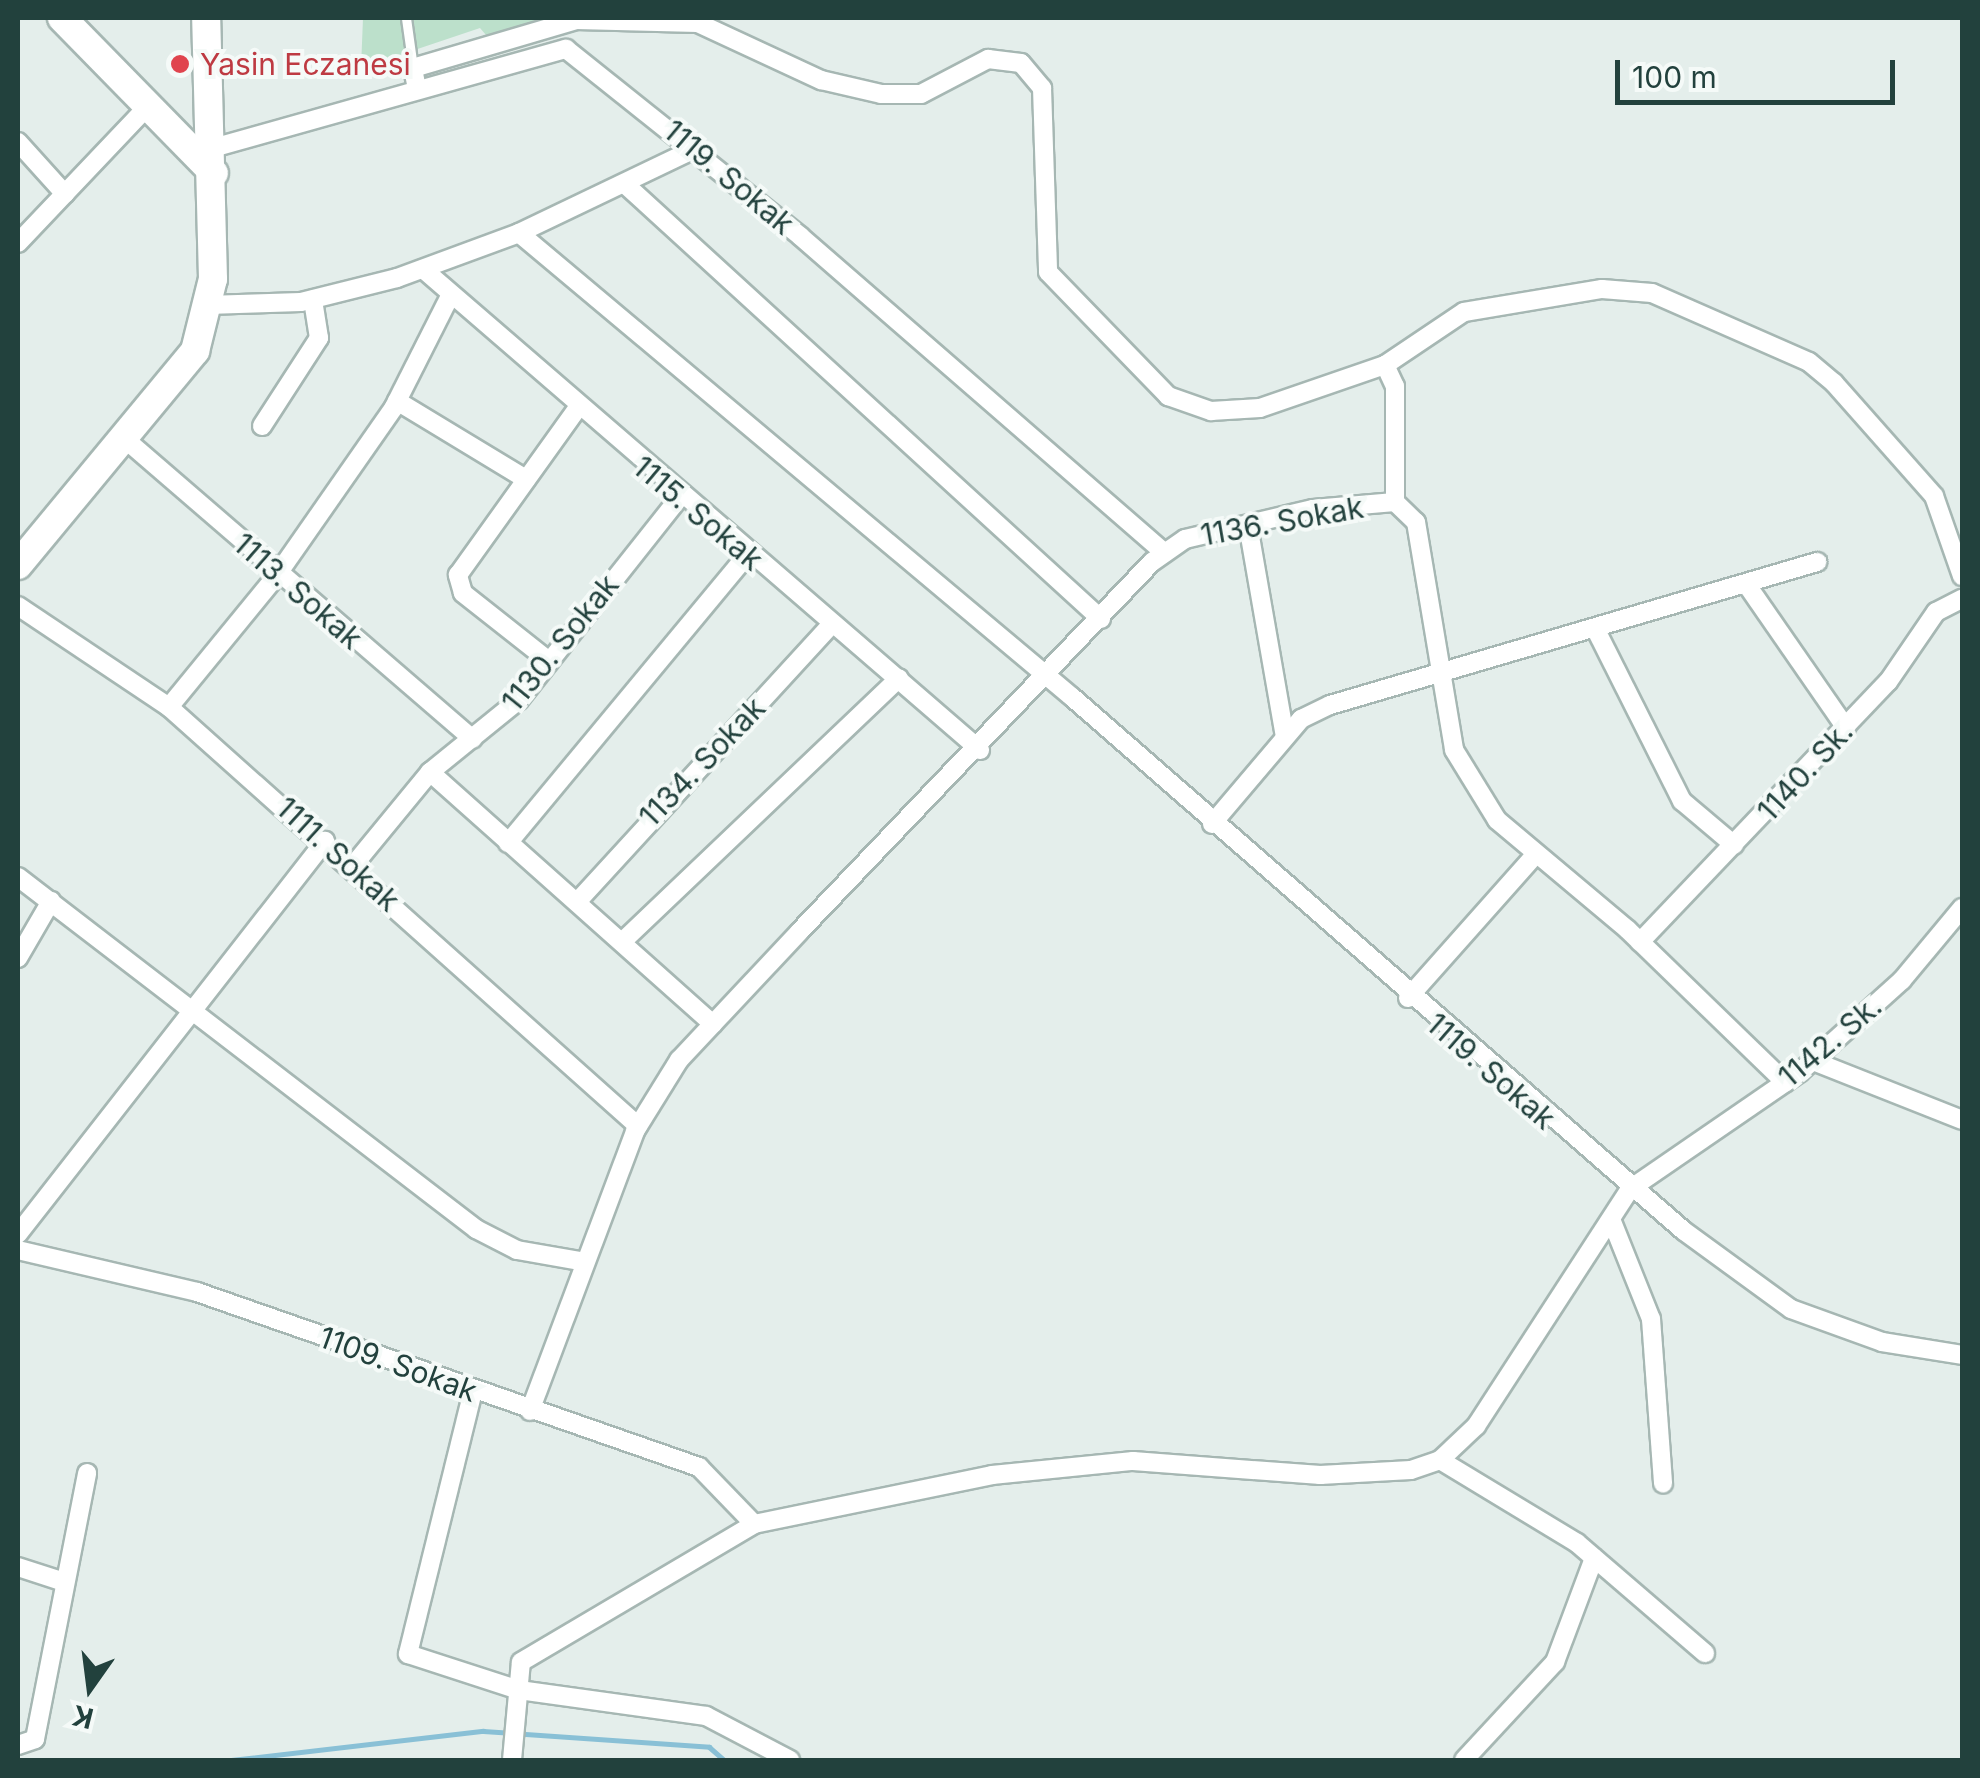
<!DOCTYPE html>
<style>
body{margin:0}
#map{position:relative;width:1980px;height:1778px;overflow:hidden;background:#e4eeeb;font-family:Inter,sans-serif}
div>[style]{position:absolute}
.green>*{inset:0;background:#bce0cb}
.stream>*{height:5px;margin:-2.5px;padding:0 2.5px;transform-origin:2.5px;border-radius:2.5px;background:#89c0d6}
.roads{filter:drop-shadow(2px 0 #a6b7b3) drop-shadow(-2px 0 #a6b7b3) drop-shadow(0 2px #a6b7b3) drop-shadow(0 -2px #a6b7b3)}
.lane>*{height:9px;margin:-4.5px;padding:0 4.5px;transform-origin:4.5px;border-radius:4.5px;background:#fff}
.street>*{height:18px;margin:-9px;padding:0 9px;transform-origin:9px;border-radius:9px;background:#fff}
.secondary>*{height:28px;margin:-14px;padding:0 14px;transform-origin:14px;border-radius:14px;background:#fff}
.dots>*{width:28px;height:28px;translate:-50% -50%;box-sizing:border-box;border:5px solid #f5faf8;border-radius:50%}
span{translate:-50% -50%;white-space:nowrap;text-align:center;line-height:1.15;-webkit-text-stroke:8px #f5faf8;paint-order:stroke}
.health-label{font-size:30px;color:#be3a42}
.left{translate:0 -50%;text-align:left}
.street-label{font-size:30px;color:#22413d}
.frame{position:absolute;inset:0;border:20px solid #22413d;pointer-events:none}
.north{position:absolute;left:40px;top:1638px;width:100px;height:100px;-webkit-text-stroke:8px #f5faf8;paint-order:stroke;rotate:194deg;font-size:28px;font-weight:700;line-height:40px;text-align:center;color:#22413d}
.north::after{content:'';display:block;margin:auto;width:35px;height:45px;background:#22413d;clip-path:polygon(50% 0,100% 100%,50% 72%,0 100%)}
.scale{position:absolute;left:1615px;top:60px;width:280px;height:45px;box-sizing:border-box;border:5px solid #22413d;border-top:0;padding-left:12px;font-size:30px;line-height:35px;white-space:nowrap;color:#22413d;-webkit-text-stroke:8px #f5faf8;paint-order:stroke}
</style>
<div id="map">
<div class="green">
<div style="clip-path:polygon(363px 18px,547px 18px,486px 35px,480px 28px,361px 68px)"></div>
</div>
<div class="stream">
<div style="left:231px;top:1760px;width:254px;rotate:-6.6deg"></div>
<div style="left:483px;top:1731px;width:227px;rotate:4deg"></div>
<div style="left:709px;top:1747px;width:20px;rotate:41deg"></div>
</div>
<div class="roads">
<div class="lane">
<div style="left:406px;top:18px;width:50px;rotate:82deg"></div>
</div>
<div class="street">
<div style="left:417px;top:89px;width:21px;rotate:-101deg"></div>
<div style="left:413px;top:68px;width:170px;rotate:-16.4deg"></div>
<div style="left:576px;top:20px;width:122px;rotate:1.4deg"></div>
<div style="left:698px;top:23px;width:136px;rotate:24.9deg"></div>
<div style="left:821px;top:80px;width:62px;rotate:13.1deg"></div>
<div style="left:881px;top:94px;width:40px"></div>
<div style="left:921px;top:94px;width:76px;rotate:-27.6deg"></div>
<div style="left:988px;top:59px;width:33px;rotate:7deg"></div>
<div style="left:1021px;top:63px;width:33px;rotate:50deg"></div>
<div style="left:1042px;top:88px;width:184px;rotate:88.1deg"></div>
<div style="left:1048px;top:272px;width:173px;rotate:45.9deg"></div>
<div style="left:1168px;top:396px;width:46px;rotate:19.2deg"></div>
<div style="left:1211px;top:411px;width:49px;rotate:-3.5deg"></div>
<div style="left:1260px;top:408px;width:132px;rotate:-19deg"></div>
<div style="left:1385px;top:365px;width:95px;rotate:-33.9deg"></div>
<div style="left:1464px;top:312px;width:140px;rotate:-9.5deg"></div>
<div style="left:1602px;top:289px;width:50px;rotate:4.6deg"></div>
<div style="left:1652px;top:293px;width:171px;rotate:23.7deg"></div>
<div style="left:1809px;top:362px;width:33px;rotate:40deg"></div>
<div style="left:1834px;top:383px;width:151px;rotate:48.5deg"></div>
<div style="left:1934px;top:496px;width:85px;rotate:70.7deg"></div>
<div style="left:18px;top:142px;width:70px;rotate:47.9deg"></div>
<div style="left:213px;top:148px;width:367px;rotate:-15.7deg"></div>
<div style="left:566px;top:49px;width:300px;rotate:38.6deg"></div>
<div style="left:800px;top:236px;width:483px;rotate:41deg"></div>
<div style="left:627px;top:186px;width:642px;rotate:42.41deg"></div>
<div style="left:519px;top:233px;width:722px;rotate:40deg"></div>
<div style="left:1072px;top:697px;width:812px;rotate:41.11deg"></div>
<div style="left:1684px;top:1231px;width:132px;rotate:36.1deg"></div>
<div style="left:1791px;top:1309px;width:97px;rotate:19.9deg"></div>
<div style="left:1882px;top:1342px;width:81px;rotate:9.2deg"></div>
<div style="left:18px;top:243px;width:189px;rotate:-46.5deg"></div>
<div style="left:423px;top:269px;width:736px;rotate:40.81deg"></div>
<div style="left:207px;top:305px;width:94px;rotate:-1.8deg"></div>
<div style="left:301px;top:302px;width:99px;rotate:-14deg"></div>
<div style="left:397px;top:278px;width:130px;rotate:-20.2deg"></div>
<div style="left:519px;top:233px;width:194px;rotate:-25.6deg"></div>
<div style="left:1385px;top:365px;width:23px;rotate:65deg"></div>
<div style="left:1395px;top:386px;width:116px;rotate:90deg"></div>
<div style="left:1395px;top:502px;width:29px;rotate:44deg"></div>
<div style="left:1416px;top:522px;width:231px;rotate:80.5deg"></div>
<div style="left:1454px;top:750px;width:82px;rotate:58.4deg"></div>
<div style="left:1497px;top:820px;width:171px;rotate:40deg"></div>
<div style="left:1628px;top:930px;width:219px;rotate:44.1deg"></div>
<div style="left:397px;top:401px;width:151px;rotate:31.2deg"></div>
<div style="left:262px;top:426px;width:105px;rotate:-57.1deg"></div>
<div style="left:319px;top:338px;width:39px;rotate:-99deg"></div>
<div style="left:125px;top:439px;width:459px;rotate:40.8deg"></div>
<div style="left:1248px;top:525px;width:215px;rotate:80.1deg"></div>
<div style="left:1747px;top:585px;width:174px;rotate:55.3deg"></div>
<div style="left:18px;top:606px;width:182px;rotate:33.8deg"></div>
<div style="left:169px;top:707px;width:629px;rotate:41.78deg"></div>
<div style="left:1595px;top:628px;width:194px;rotate:63.3deg"></div>
<div style="left:1682px;top:801px;width:68px;rotate:40.2deg"></div>
<div style="left:549px;top:661px;width:110px;rotate:-141.7deg"></div>
<div style="left:463px;top:593px;width:19px;rotate:-106deg"></div>
<div style="left:458px;top:575px;width:203px;rotate:-54.4deg"></div>
<div style="left:169px;top:707px;width:171px;rotate:-50.7deg"></div>
<div style="left:277px;top:575px;width:205px;rotate:-55.1deg"></div>
<div style="left:394px;top:407px;width:124px;rotate:-63.2deg"></div>
<div style="left:430px;top:772px;width:379px;rotate:41.7deg"></div>
<div style="left:1212px;top:824px;width:138px;rotate:-49.7deg"></div>
<div style="left:1301px;top:719px;width:32px;rotate:-26deg"></div>
<div style="left:1330px;top:705px;width:508px;rotate:-16.36deg"></div>
<div style="left:508px;top:843px;width:373px;rotate:-50.3deg"></div>
<div style="left:352px;top:867px;width:123px;rotate:-50.6deg"></div>
<div style="left:430px;top:772px;width:114px;rotate:-39deg"></div>
<div style="left:519px;top:700px;width:258px;rotate:-51.6deg"></div>
<div style="left:18px;top:877px;width:578px;rotate:37.54deg"></div>
<div style="left:476px;top:1229px;width:46px;rotate:27.1deg"></div>
<div style="left:517px;top:1250px;width:69px;rotate:10deg"></div>
<div style="left:577px;top:902px;width:377px;rotate:-47.5deg"></div>
<div style="left:623px;top:941px;width:381px;rotate:-43.6deg"></div>
<div style="left:1640px;top:942px;width:359px;rotate:-46.4deg"></div>
<div style="left:1888px;top:682px;width:85px;rotate:-55.6deg"></div>
<div style="left:1936px;top:612px;width:29px;rotate:-27deg"></div>
<div style="left:18px;top:958px;width:66px;rotate:-59.9deg"></div>
<div style="left:1408px;top:998px;width:190px;rotate:-48.4deg"></div>
<div style="left:1813px;top:1061px;width:160px;rotate:21.6deg"></div>
<div style="left:1611px;top:1219px;width:108px;rotate:68.2deg"></div>
<div style="left:1651px;top:1319px;width:165px;rotate:85.8deg"></div>
<div style="left:18px;top:1234px;width:499px;rotate:-52deg"></div>
<div style="left:18px;top:1250px;width:184px;rotate:13.2deg"></div>
<div style="left:197px;top:1292px;width:532px;rotate:19.22deg"></div>
<div style="left:699px;top:1467px;width:79px;rotate:46deg"></div>
<div style="left:473px;top:1391px;width:271px;rotate:103.9deg"></div>
<div style="left:408px;top:1654px;width:117px;rotate:18deg"></div>
<div style="left:519px;top:1690px;width:189px;rotate:7.9deg"></div>
<div style="left:706px;top:1716px;width:95px;rotate:27.6deg"></div>
<div style="left:530px;top:1411px;width:299px;rotate:-69.4deg"></div>
<div style="left:635px;top:1131px;width:84px;rotate:-58.2deg"></div>
<div style="left:679px;top:1060px;width:175px;rotate:-46.8deg"></div>
<div style="left:799px;top:932px;width:511px;rotate:-46.35deg"></div>
<div style="left:1152px;top:562px;width:40px;rotate:-34.9deg"></div>
<div style="left:1185px;top:539px;width:131px;rotate:-13.2deg"></div>
<div style="left:1313px;top:509px;width:82px;rotate:-4.9deg"></div>
<div style="left:1440px;top:1460px;width:160px;rotate:31.2deg"></div>
<div style="left:1577px;top:1543px;width:169px;rotate:40.7deg"></div>
<div style="left:18px;top:1567px;width:45px;rotate:18deg"></div>
<div style="left:18px;top:1745px;width:18px;rotate:-19deg"></div>
<div style="left:35px;top:1739px;width:271px;rotate:-78.9deg"></div>
<div style="left:512px;top:1760px;width:98px;rotate:-84.8deg"></div>
<div style="left:521px;top:1662px;width:271px;rotate:-30.6deg"></div>
<div style="left:754px;top:1524px;width:243px;rotate:-11.6deg"></div>
<div style="left:992px;top:1475px;width:142px;rotate:-5.7deg"></div>
<div style="left:1133px;top:1461px;width:188px;rotate:4.3deg"></div>
<div style="left:1320px;top:1475px;width:91px;rotate:-3.1deg"></div>
<div style="left:1411px;top:1470px;width:31px;rotate:-19deg"></div>
<div style="left:1440px;top:1460px;width:50px;rotate:-43.4deg"></div>
<div style="left:1476px;top:1426px;width:283px;rotate:-57deg"></div>
<div style="left:1630px;top:1189px;width:206px;rotate:-34.5deg"></div>
<div style="left:1800px;top:1072px;width:137px;rotate:-42deg"></div>
<div style="left:1902px;top:980px;width:94px;rotate:-50.2deg"></div>
<div style="left:1464px;top:1760px;width:134px;rotate:-47.1deg"></div>
<div style="left:1555px;top:1662px;width:111px;rotate:-69.4deg"></div>
</div>
<div class="secondary">
<div style="left:62px;top:18px;width:217px;rotate:45.6deg"></div>
<div style="left:18px;top:565px;width:278px;rotate:-50.4deg"></div>
<div style="left:195px;top:351px;width:74px;rotate:-76deg"></div>
<div style="left:213px;top:279px;width:261px;rotate:-91.5deg"></div>
</div>
</div>
<div class="dots">
<div style="left:180px;top:64px;background:#e0444e"></div>
</div>
<div class="health-label">
<span class="left" style="left:200px;top:64px">Yasin Eczanesi</span>
</div>
<div class="street-label">
<span style="left:729px;top:177px;rotate:40deg">1119. Sokak</span>
<span style="left:698px;top:513px;rotate:40deg">1115. Sokak</span>
<span style="left:1282px;top:521px;rotate:-10deg">1136. Sokak</span>
<span style="left:298px;top:591px;rotate:41deg">1113. Sokak</span>
<span style="left:560px;top:643px;rotate:-51deg">1130. Sokak</span>
<span style="left:702px;top:762px;rotate:-46deg">1134. Sokak</span>
<span style="left:1805px;top:771px;rotate:-47deg">1140. Sk.</span>
<span style="left:338px;top:854px;rotate:42deg">1111. Sokak</span>
<span style="left:1830px;top:1041px;rotate:-40deg">1142. Sk.</span>
<span style="left:1491px;top:1071px;rotate:41deg">1119. Sokak</span>
<span style="left:398px;top:1364px;rotate:20deg">1109. Sokak</span>
</div>
<div class="frame"></div>
<div class="north">K</div>
<div class="scale">100 m</div>
</div>
